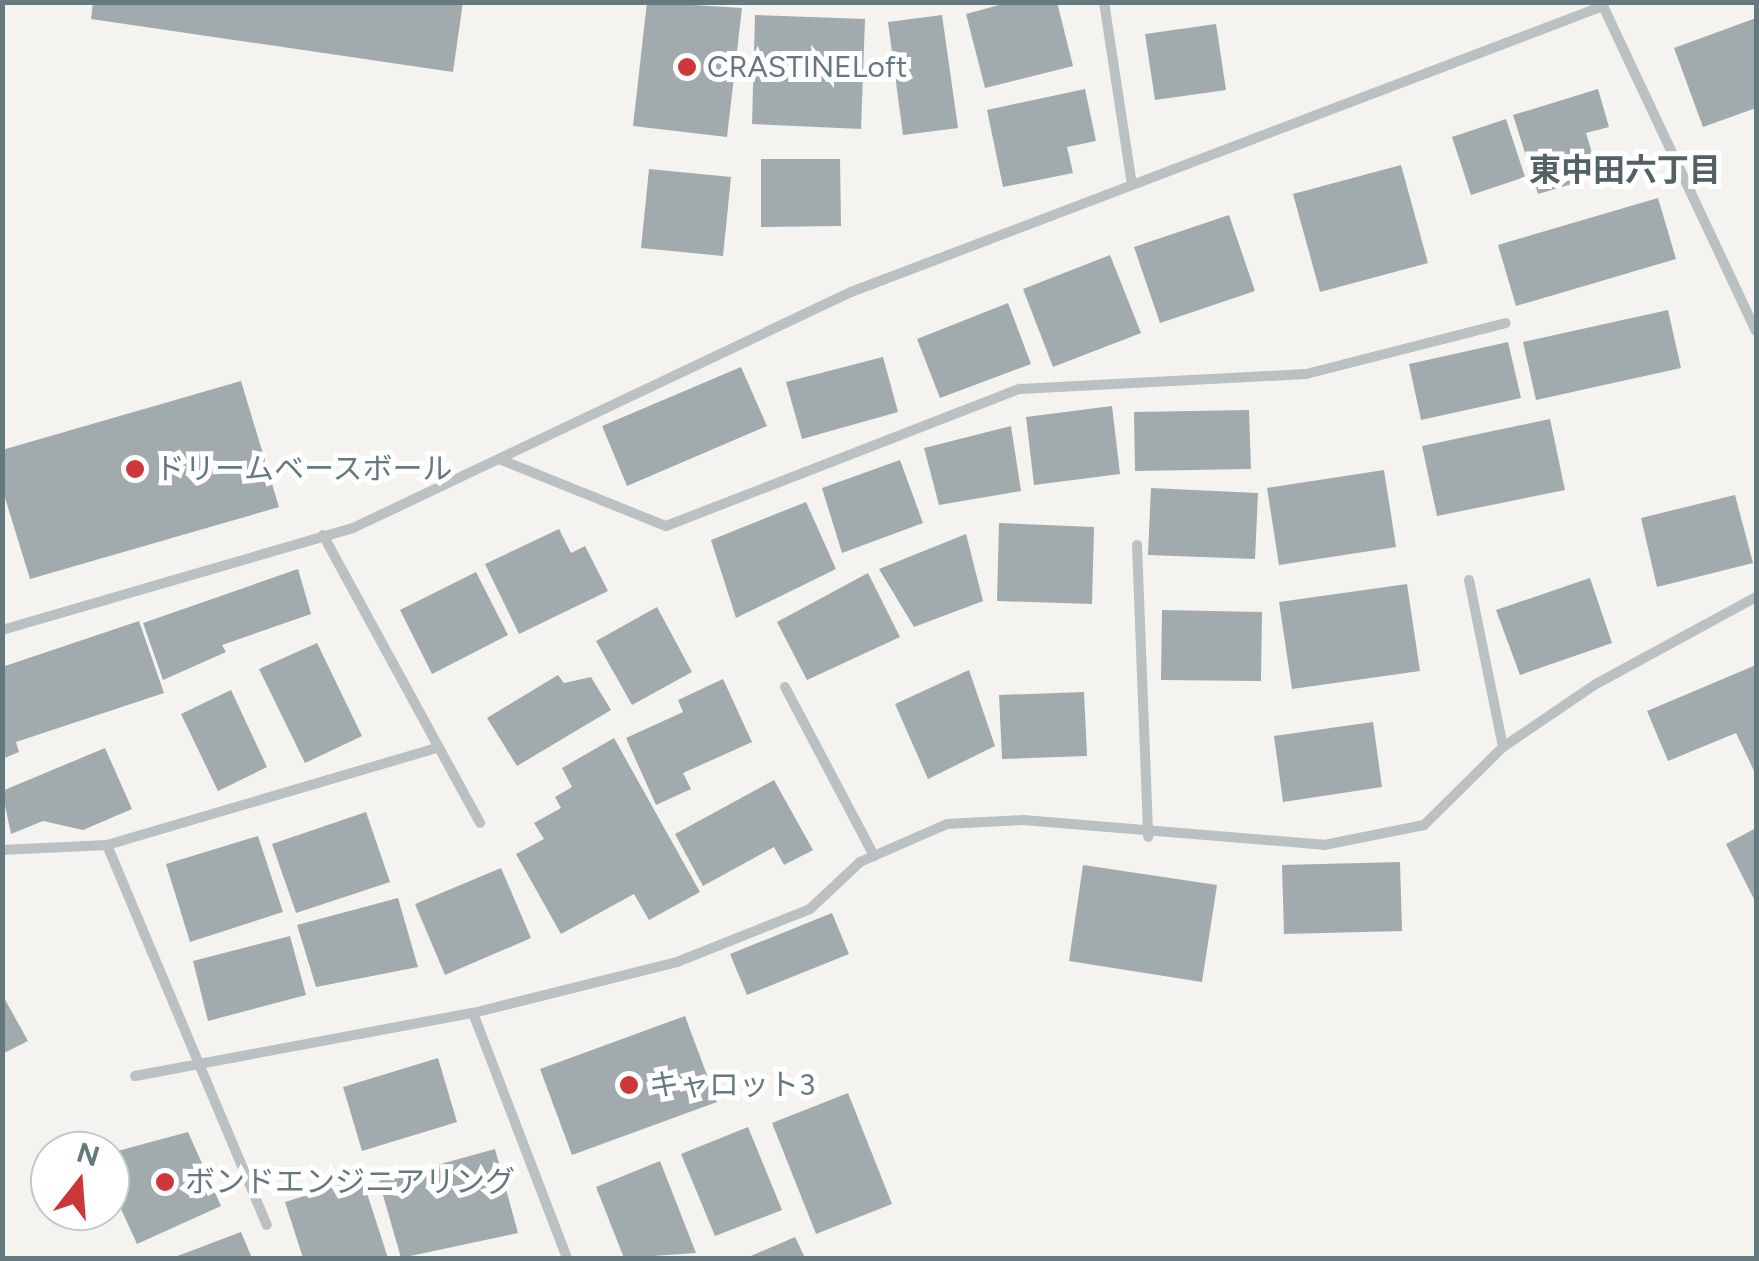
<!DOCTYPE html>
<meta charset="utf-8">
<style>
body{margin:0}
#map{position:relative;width:1759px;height:1261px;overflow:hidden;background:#f4f3f0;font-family:Figtree,"Noto Sans JP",sans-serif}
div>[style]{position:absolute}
.building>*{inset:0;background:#a1abad}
.minor>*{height:10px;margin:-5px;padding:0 5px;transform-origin:5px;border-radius:5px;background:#bbc0c2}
.dots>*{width:28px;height:28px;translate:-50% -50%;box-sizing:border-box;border:5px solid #fff;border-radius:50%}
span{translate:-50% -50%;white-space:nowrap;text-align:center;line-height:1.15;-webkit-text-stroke:10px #fff;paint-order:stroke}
.poi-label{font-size:30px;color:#66797e}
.left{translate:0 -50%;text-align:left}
.neighbourhood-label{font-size:32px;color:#536164;font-weight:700}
.frame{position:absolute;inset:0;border:5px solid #66797e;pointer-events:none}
.north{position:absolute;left:30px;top:1131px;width:100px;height:100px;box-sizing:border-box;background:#fff;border:2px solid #c2c9cb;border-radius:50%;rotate:17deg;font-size:28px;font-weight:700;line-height:40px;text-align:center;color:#66797e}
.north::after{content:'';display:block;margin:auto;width:35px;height:45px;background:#cd373a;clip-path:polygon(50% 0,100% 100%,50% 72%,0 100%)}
</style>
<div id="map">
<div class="building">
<div style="clip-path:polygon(93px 2px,463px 2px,453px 72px,91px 19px)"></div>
<div style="clip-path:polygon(647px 2px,742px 8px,727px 137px,633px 126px)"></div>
<div style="clip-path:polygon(1010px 2px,1057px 2px,1073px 66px,985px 88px,966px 14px)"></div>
<div style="clip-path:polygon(755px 15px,865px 19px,861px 129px,752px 124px)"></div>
<div style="clip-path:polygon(942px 15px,958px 128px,903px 135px,888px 22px)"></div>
<div style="clip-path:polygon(1756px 18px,1756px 108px,1703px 127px,1674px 48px)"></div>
<div style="clip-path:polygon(1216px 24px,1226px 90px,1155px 100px,1145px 34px)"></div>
<div style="clip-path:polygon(1085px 89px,1096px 141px,1067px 147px,1073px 173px,1003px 187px,987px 110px)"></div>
<div style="clip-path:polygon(1598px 89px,1609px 127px,1586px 133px,1599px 176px,1538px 194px,1513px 115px)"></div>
<div style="clip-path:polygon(1506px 119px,1525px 177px,1471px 195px,1452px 137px)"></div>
<div style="clip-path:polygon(761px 159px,840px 159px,841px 226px,761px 227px)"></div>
<div style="clip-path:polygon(1401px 165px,1428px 263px,1320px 292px,1293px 194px)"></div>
<div style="clip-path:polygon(649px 169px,731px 177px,723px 256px,641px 248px)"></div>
<div style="clip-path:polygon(1658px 198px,1676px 259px,1516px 306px,1498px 245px)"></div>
<div style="clip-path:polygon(1229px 215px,1255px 291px,1160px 323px,1134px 247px)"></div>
<div style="clip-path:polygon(1110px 255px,1141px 333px,1053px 367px,1023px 289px)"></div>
<div style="clip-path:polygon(1008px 303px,1031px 364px,940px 398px,917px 339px)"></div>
<div style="clip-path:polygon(1668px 310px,1681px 368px,1536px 400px,1523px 342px)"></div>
<div style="clip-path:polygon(1508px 342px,1521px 398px,1421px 420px,1409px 364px)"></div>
<div style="clip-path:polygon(883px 357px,898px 412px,802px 439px,786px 382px)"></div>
<div style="clip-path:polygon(741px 367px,767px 426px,627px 486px,602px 426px)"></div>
<div style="clip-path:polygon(241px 381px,279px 507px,30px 579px,2px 488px,2px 450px)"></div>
<div style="clip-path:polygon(1112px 406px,1120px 474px,1034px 485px,1026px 417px)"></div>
<div style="clip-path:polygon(1249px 410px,1251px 469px,1135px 471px,1134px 412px)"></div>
<div style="clip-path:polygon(1550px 419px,1565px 490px,1437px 516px,1422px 446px)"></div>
<div style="clip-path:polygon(1011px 426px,1021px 491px,939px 505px,924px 448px)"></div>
<div style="clip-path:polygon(900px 460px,923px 523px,842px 553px,822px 488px)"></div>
<div style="clip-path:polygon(1384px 470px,1396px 547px,1279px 565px,1267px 488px)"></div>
<div style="clip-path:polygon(1151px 488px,1258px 493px,1255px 559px,1148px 555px)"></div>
<div style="clip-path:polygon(1735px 495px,1753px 563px,1657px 587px,1641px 518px)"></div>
<div style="clip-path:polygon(806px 502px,836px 569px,736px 618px,711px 540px)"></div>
<div style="clip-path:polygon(999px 523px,1094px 527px,1092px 604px,997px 601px)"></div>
<div style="clip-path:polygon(559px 529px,571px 553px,585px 546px,608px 591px,519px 634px,485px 564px)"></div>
<div style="clip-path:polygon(966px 534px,983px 601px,914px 627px,879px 569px)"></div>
<div style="clip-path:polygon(298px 569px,311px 614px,222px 645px,226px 652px,163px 680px,143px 623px)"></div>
<div style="clip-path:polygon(476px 572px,508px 635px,432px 674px,400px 610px)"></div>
<div style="clip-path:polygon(868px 573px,900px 637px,807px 680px,777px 622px)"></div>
<div style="clip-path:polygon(1590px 578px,1612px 643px,1520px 675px,1496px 610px)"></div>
<div style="clip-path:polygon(1407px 584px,1420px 671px,1292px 689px,1279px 602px)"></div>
<div style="clip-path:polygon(657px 607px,692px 672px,632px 705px,596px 641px)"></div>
<div style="clip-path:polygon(1162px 610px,1262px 612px,1261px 681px,1161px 680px)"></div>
<div style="clip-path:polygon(139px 621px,164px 693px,16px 742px,19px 752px,2px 759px,2px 667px)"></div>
<div style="clip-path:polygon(317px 643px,362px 736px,305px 763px,259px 669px)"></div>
<div style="clip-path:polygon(1756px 665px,1756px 775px,1736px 733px,1668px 761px,1647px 711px)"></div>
<div style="clip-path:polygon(969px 670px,995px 746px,928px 779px,895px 704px)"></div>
<div style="clip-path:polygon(558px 675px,564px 683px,591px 677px,611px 710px,517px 766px,487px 718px)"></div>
<div style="clip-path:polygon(723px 679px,752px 742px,683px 773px,691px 789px,656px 805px,626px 738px,683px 712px,678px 700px)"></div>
<div style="clip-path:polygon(231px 690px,267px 767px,218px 791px,181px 714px)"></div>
<div style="clip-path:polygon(1084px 692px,1087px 756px,1002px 759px,999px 695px)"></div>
<div style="clip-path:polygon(1373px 722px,1382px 787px,1283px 802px,1274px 736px)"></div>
<div style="clip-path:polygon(614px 738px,700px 892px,649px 920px,634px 894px,561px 934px,516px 854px,544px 839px,534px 823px,561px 808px,555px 797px,572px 787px,562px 768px)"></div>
<div style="clip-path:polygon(105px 748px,132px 809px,83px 830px,43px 821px,11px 834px,2px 791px)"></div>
<div style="clip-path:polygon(774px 780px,813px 850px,784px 865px,774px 847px,703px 886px,675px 834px)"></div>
<div style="clip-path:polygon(366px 812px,390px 882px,296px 913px,272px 844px)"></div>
<div style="clip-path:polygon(1756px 828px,1756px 903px,1726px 844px)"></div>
<div style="clip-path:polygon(258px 836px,283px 912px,190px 942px,166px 864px)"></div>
<div style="clip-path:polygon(1400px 862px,1402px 931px,1284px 934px,1282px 865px)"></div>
<div style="clip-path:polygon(1083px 865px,1217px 885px,1202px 982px,1069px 961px)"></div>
<div style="clip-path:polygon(501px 868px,531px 938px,445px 975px,415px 904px)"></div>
<div style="clip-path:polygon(398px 898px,418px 967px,316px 987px,297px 925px)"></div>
<div style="clip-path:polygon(832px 913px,849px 954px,747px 995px,730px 954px)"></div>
<div style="clip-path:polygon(290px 936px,306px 995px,208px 1021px,193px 961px)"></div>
<div style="clip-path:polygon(2px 994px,28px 1041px,2px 1054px)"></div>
<div style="clip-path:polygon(685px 1016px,717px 1102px,572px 1155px,540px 1069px)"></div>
<div style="clip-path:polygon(438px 1058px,457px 1122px,362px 1151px,343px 1087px)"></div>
<div style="clip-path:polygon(848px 1093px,892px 1204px,816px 1234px,772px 1123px)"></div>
<div style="clip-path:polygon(748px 1127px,782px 1210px,715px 1236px,681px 1154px)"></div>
<div style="clip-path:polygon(188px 1132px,221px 1206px,137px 1244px,110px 1185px,110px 1153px)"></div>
<div style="clip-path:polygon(495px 1149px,518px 1233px,401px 1258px,379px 1181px)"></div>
<div style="clip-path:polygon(660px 1161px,696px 1253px,624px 1258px,596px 1187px)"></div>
<div style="clip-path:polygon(362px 1178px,388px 1258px,303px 1258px,285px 1202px)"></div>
<div style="clip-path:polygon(241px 1232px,252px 1258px,172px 1258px)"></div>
<div style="clip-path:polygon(795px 1237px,805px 1258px,746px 1258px)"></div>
</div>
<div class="minor">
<div style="left:1104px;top:2px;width:184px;rotate:81.3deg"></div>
<div style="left:499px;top:459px;width:180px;rotate:21.9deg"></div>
<div style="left:666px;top:526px;width:380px;rotate:-21.2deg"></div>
<div style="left:1020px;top:389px;width:286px;rotate:-3deg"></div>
<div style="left:1306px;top:374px;width:206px;rotate:-14.3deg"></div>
<div style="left:323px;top:535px;width:328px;rotate:61.4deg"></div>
<div style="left:1137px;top:545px;width:292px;rotate:87.8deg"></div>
<div style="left:1469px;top:580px;width:170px;rotate:78.5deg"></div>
<div style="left:2px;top:630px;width:366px;rotate:-16.2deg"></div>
<div style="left:353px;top:528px;width:551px;rotate:-25.36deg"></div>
<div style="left:851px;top:292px;width:805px;rotate:-20.82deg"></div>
<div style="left:1603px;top:6px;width:359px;rotate:64.8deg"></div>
<div style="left:785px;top:687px;width:191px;rotate:62.2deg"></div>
<div style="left:107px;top:845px;width:412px;rotate:67.2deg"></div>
<div style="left:2px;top:850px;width:105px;rotate:-2.7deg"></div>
<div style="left:107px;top:845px;width:341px;rotate:-16.4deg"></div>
<div style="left:473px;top:1013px;width:262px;rotate:69deg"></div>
<div style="left:135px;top:1076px;width:344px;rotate:-10.6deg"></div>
<div style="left:473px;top:1013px;width:210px;rotate:-14deg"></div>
<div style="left:677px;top:962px;width:143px;rotate:-21.7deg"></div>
<div style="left:810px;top:909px;width:69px;rotate:-43.2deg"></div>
<div style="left:860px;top:862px;width:95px;rotate:-23.6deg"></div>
<div style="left:947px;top:824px;width:76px;rotate:-3deg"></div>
<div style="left:1023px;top:820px;width:302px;rotate:4.7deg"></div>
<div style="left:1324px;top:845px;width:102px;rotate:-11.3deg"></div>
<div style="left:1424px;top:825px;width:111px;rotate:-44.6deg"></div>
<div style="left:1503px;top:747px;width:112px;rotate:-34.1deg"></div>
<div style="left:1596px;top:684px;width:182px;rotate:-28.5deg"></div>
</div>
<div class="dots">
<div style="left:687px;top:67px;background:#cd373a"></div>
<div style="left:135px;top:469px;background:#cd373a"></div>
<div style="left:629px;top:1085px;background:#cd373a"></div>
<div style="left:165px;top:1182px;background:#cd373a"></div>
</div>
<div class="poi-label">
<span class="left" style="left:707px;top:67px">CRASTINELoft</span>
<span class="left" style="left:155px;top:469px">ドリームベースボール</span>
<span class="left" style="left:649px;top:1085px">キャロット3</span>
<span class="left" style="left:185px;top:1182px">ボンドエンジニアリング</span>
</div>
<div class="neighbourhood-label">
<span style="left:1625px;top:170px">東中田六丁目</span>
</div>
<div class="frame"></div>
<div class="north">N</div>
</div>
